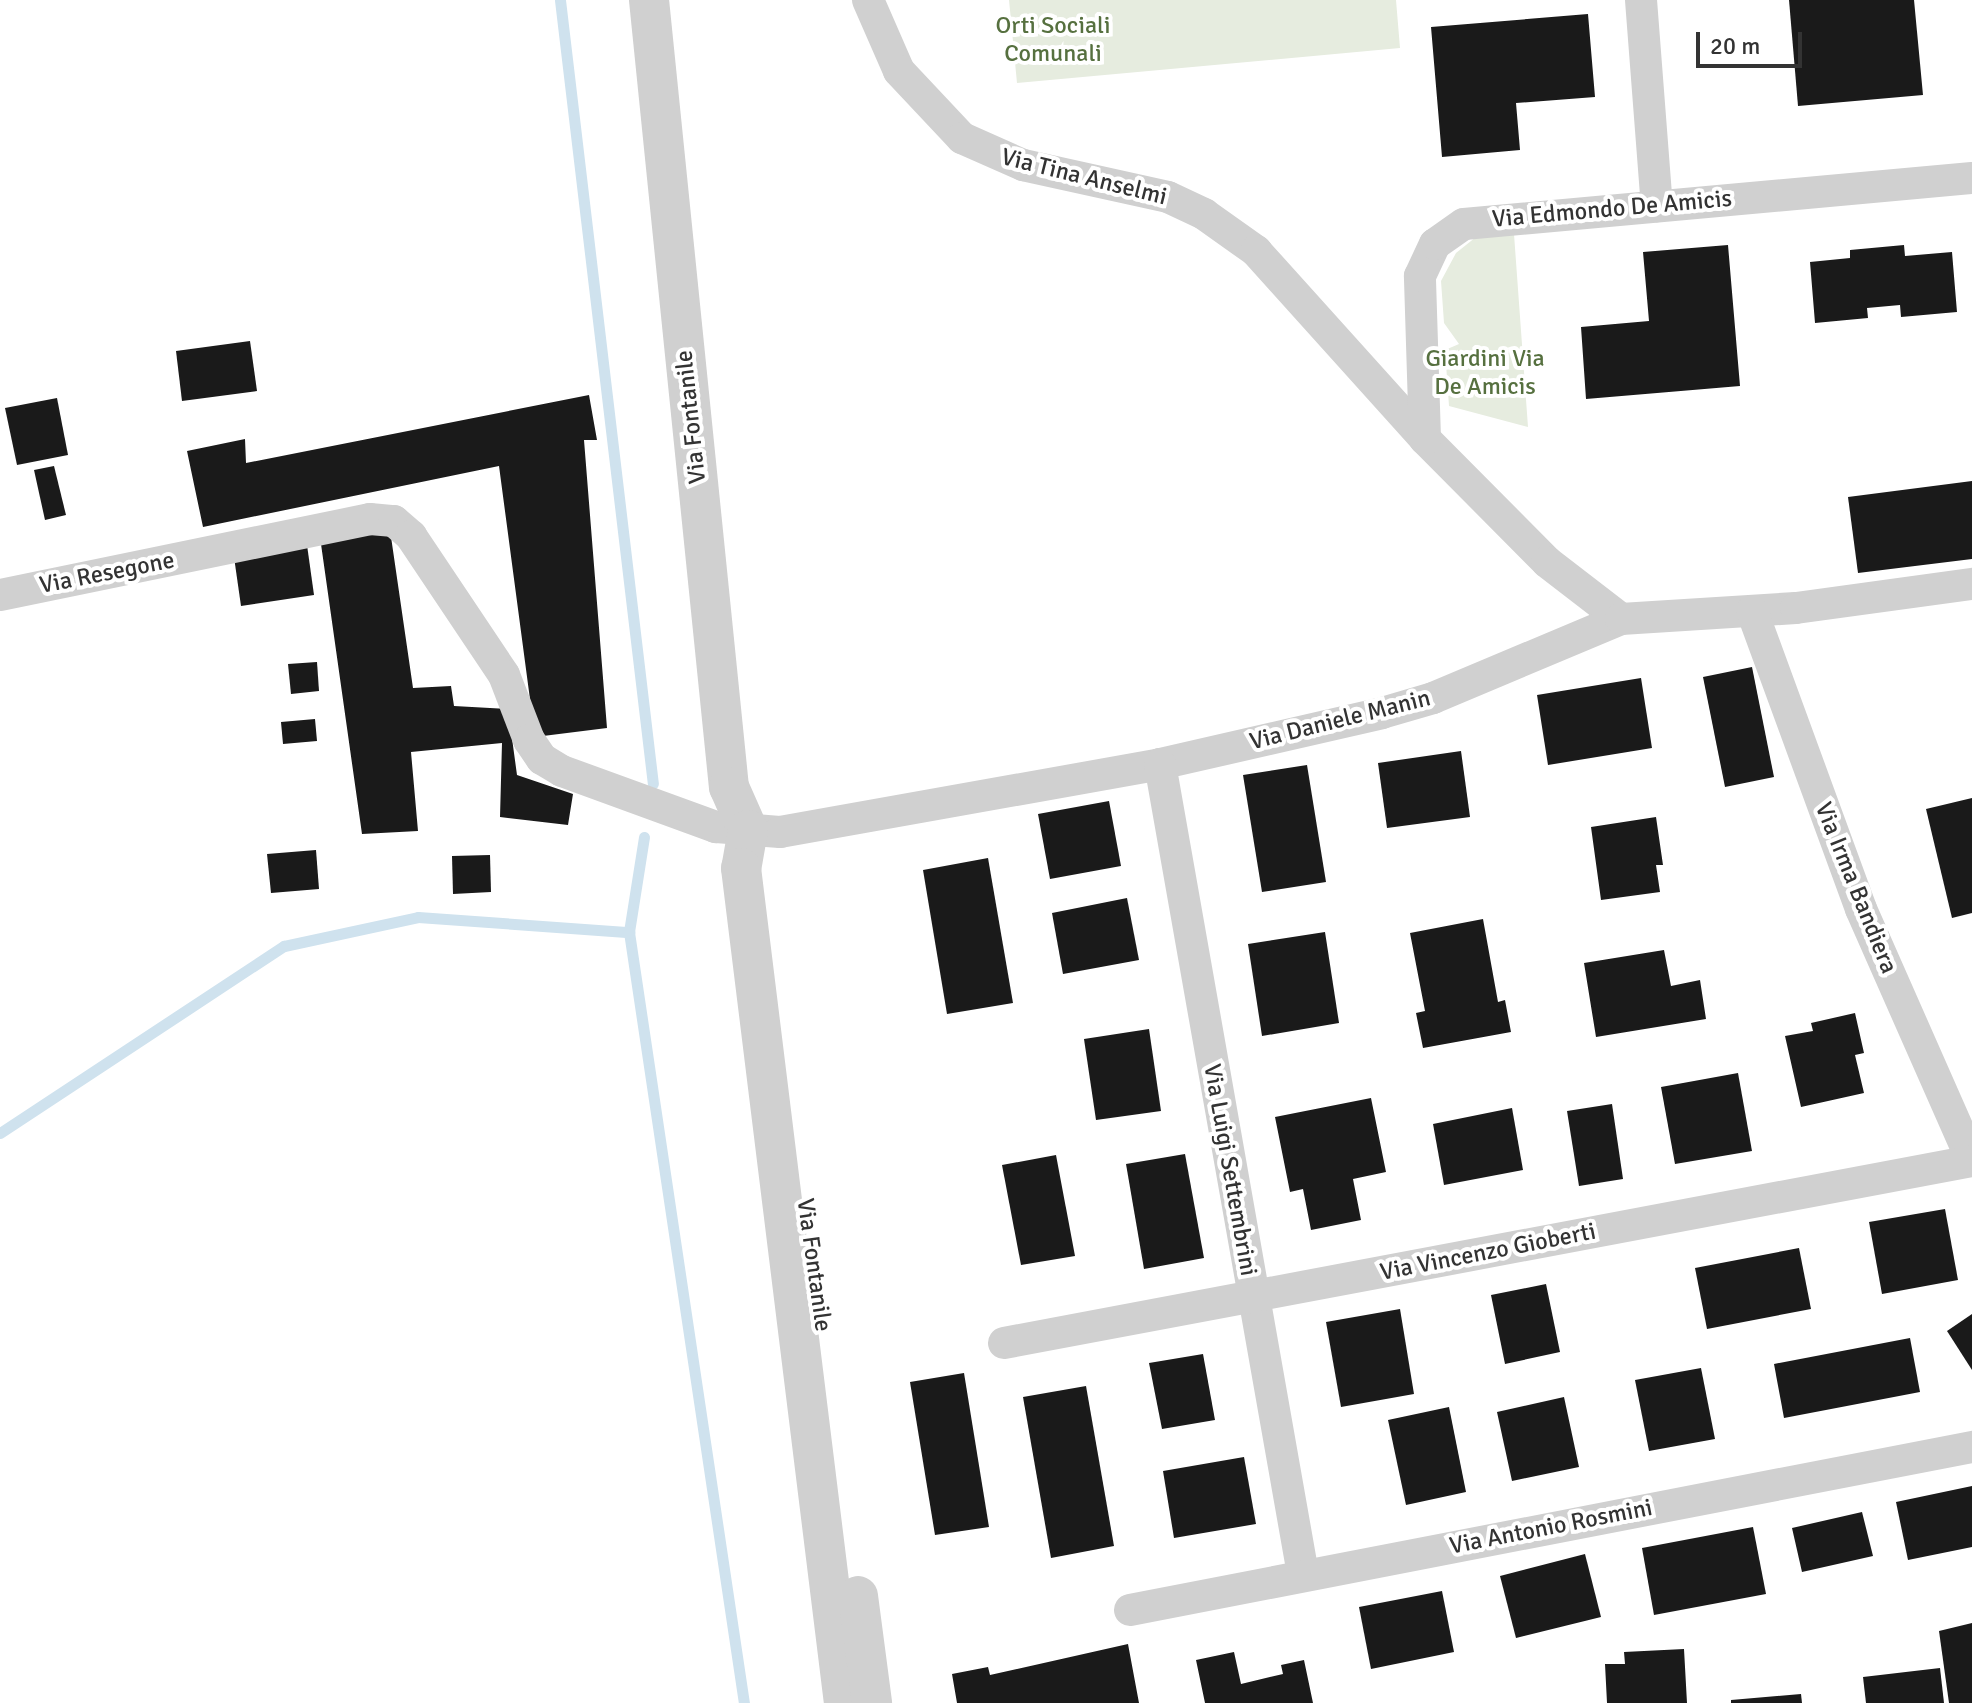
<!DOCTYPE html>
<style>
body{margin:0}
#map{position:relative;width:1972px;height:1703px;overflow:hidden;background:#fff;font-family:Signika,sans-serif}
div>[style]{position:absolute}
.green>*{inset:0;background:#e6ecdf}
.stream>*{height:11px;margin:-5.5px;padding:0 5.5px;transform-origin:5.5px;border-radius:5.5px;background:#cfe2ee}
.building>*{inset:0;background:#1a1a1a}
.minor>*{height:32px;margin:-16px;padding:0 16px;transform-origin:16px;border-radius:16px;background:#d0d0d0}
.tertiary>*{height:40px;margin:-20px;padding:0 20px;transform-origin:20px;border-radius:20px;background:#d0d0d0}
span{translate:-50% -50%;white-space:nowrap;text-align:center;line-height:1.15;-webkit-text-stroke:8px #fff;paint-order:stroke}
.park-label{font-size:24px;color:#56703f}
.street-label{font-size:24px;color:#333}
.scale{position:absolute;left:1696px;top:32px;width:106px;height:36px;box-sizing:border-box;border:4px solid #333;border-top:0;padding-left:10px;font-size:24px;line-height:28px;white-space:nowrap;color:#333;-webkit-text-stroke:6px #fff;paint-order:stroke}
</style>
<div id="map">
<div class="green">
<div style="clip-path:polygon(1009px 0,1396px 0,1400px 48px,1017px 83px)"></div>
<div style="clip-path:polygon(1514px 234px,1528px 427px,1449px 406px,1445px 350px,1459px 344px,1444px 323px,1441px 281px,1456px 253px,1476px 237px)"></div>
</div>
<div class="stream">
<div style="left:560px;top:0;width:789px;rotate:83.24deg"></div>
<div style="left:644px;top:837px;width:96px;rotate:99deg"></div>
<div style="left:629px;top:932px;width:780px;rotate:81.52deg"></div>
<div style="left:0;top:1133px;width:340px;rotate:-33.4deg"></div>
<div style="left:284px;top:946px;width:137px;rotate:-12.2deg"></div>
<div style="left:418px;top:917px;width:212px;rotate:4.1deg"></div>
</div>
<div class="building">
<div style="clip-path:polygon(1789px 0,1914px 0,1923px 95px,1798px 106px)"></div>
<div style="clip-path:polygon(1588px 14px,1595px 97px,1516px 103px,1520px 150px,1442px 157px,1431px 27px)"></div>
<div style="clip-path:polygon(1728px 245px,1740px 386px,1586px 399px,1581px 327px,1649px 321px,1643px 252px)"></div>
<div style="clip-path:polygon(1904px 245px,1905px 256px,1952px 252px,1957px 312px,1901px 317px,1900px 305px,1867px 308px,1868px 318px,1815px 323px,1810px 262px,1850px 258px,1850px 250px)"></div>
<div style="clip-path:polygon(250px 341px,257px 391px,182px 401px,176px 351px)"></div>
<div style="clip-path:polygon(589px 395px,597px 440px,584px 440px,607px 728px,535px 737px,499px 466px,203px 527px,187px 451px,245px 439px,246px 463px)"></div>
<div style="clip-path:polygon(57px 398px,68px 455px,17px 465px,5px 408px)"></div>
<div style="clip-path:polygon(54px 466px,66px 515px,45px 520px,34px 470px)"></div>
<div style="clip-path:polygon(1972px 481px,1972px 559px,1858px 573px,1848px 497px)"></div>
<div style="clip-path:polygon(389px 523px,413px 688px,451px 686px,454px 706px,508px 709px,517px 775px,573px 794px,568px 825px,500px 817px,502px 743px,411px 752px,418px 831px,362px 834px,320px 537px)"></div>
<div style="clip-path:polygon(307px 545px,314px 595px,241px 606px,234px 557px)"></div>
<div style="clip-path:polygon(317px 662px,319px 691px,291px 694px,288px 664px)"></div>
<div style="clip-path:polygon(1752px 667px,1774px 777px,1725px 787px,1703px 677px)"></div>
<div style="clip-path:polygon(1641px 678px,1652px 748px,1548px 765px,1537px 695px)"></div>
<div style="clip-path:polygon(315px 719px,317px 741px,283px 744px,281px 722px)"></div>
<div style="clip-path:polygon(1461px 751px,1470px 817px,1387px 828px,1378px 763px)"></div>
<div style="clip-path:polygon(1307px 765px,1326px 882px,1262px 892px,1243px 775px)"></div>
<div style="clip-path:polygon(1972px 798px,1972px 913px,1952px 918px,1926px 809px)"></div>
<div style="clip-path:polygon(1109px 801px,1121px 866px,1050px 879px,1038px 814px)"></div>
<div style="clip-path:polygon(1656px 817px,1663px 865px,1656px 865px,1660px 892px,1601px 900px,1591px 827px)"></div>
<div style="clip-path:polygon(316px 850px,319px 889px,271px 893px,267px 854px)"></div>
<div style="clip-path:polygon(490px 855px,491px 892px,453px 894px,452px 856px)"></div>
<div style="clip-path:polygon(988px 858px,1013px 1003px,947px 1014px,923px 870px)"></div>
<div style="clip-path:polygon(1127px 898px,1139px 960px,1063px 974px,1052px 913px)"></div>
<div style="clip-path:polygon(1483px 919px,1498px 1002px,1505px 1000px,1511px 1032px,1423px 1048px,1416px 1013px,1425px 1011px,1410px 933px)"></div>
<div style="clip-path:polygon(1325px 932px,1339px 1023px,1262px 1036px,1248px 944px)"></div>
<div style="clip-path:polygon(1664px 950px,1671px 986px,1700px 980px,1706px 1019px,1596px 1037px,1584px 963px)"></div>
<div style="clip-path:polygon(1855px 1013px,1864px 1053px,1855px 1055px,1864px 1093px,1801px 1107px,1785px 1036px,1813px 1031px,1811px 1023px)"></div>
<div style="clip-path:polygon(1149px 1029px,1161px 1111px,1096px 1120px,1084px 1039px)"></div>
<div style="clip-path:polygon(1738px 1073px,1752px 1151px,1675px 1164px,1661px 1087px)"></div>
<div style="clip-path:polygon(1371px 1098px,1386px 1172px,1353px 1179px,1361px 1220px,1311px 1230px,1303px 1189px,1290px 1192px,1275px 1117px)"></div>
<div style="clip-path:polygon(1612px 1104px,1623px 1179px,1579px 1186px,1567px 1111px)"></div>
<div style="clip-path:polygon(1512px 1108px,1523px 1170px,1444px 1185px,1433px 1124px)"></div>
<div style="clip-path:polygon(1185px 1154px,1204px 1258px,1144px 1269px,1126px 1164px)"></div>
<div style="clip-path:polygon(1056px 1155px,1075px 1256px,1021px 1265px,1002px 1165px)"></div>
<div style="clip-path:polygon(1945px 1209px,1958px 1280px,1882px 1294px,1869px 1222px)"></div>
<div style="clip-path:polygon(1799px 1248px,1811px 1309px,1707px 1329px,1695px 1268px)"></div>
<div style="clip-path:polygon(1546px 1284px,1560px 1352px,1505px 1364px,1491px 1295px)"></div>
<div style="clip-path:polygon(1400px 1309px,1414px 1394px,1341px 1407px,1326px 1322px)"></div>
<div style="clip-path:polygon(1972px 1314px,1972px 1370px,1947px 1331px)"></div>
<div style="clip-path:polygon(1910px 1338px,1920px 1392px,1784px 1418px,1774px 1364px)"></div>
<div style="clip-path:polygon(1203px 1354px,1215px 1420px,1162px 1429px,1149px 1363px)"></div>
<div style="clip-path:polygon(1701px 1368px,1715px 1439px,1649px 1451px,1635px 1380px)"></div>
<div style="clip-path:polygon(964px 1373px,989px 1527px,935px 1535px,910px 1382px)"></div>
<div style="clip-path:polygon(1086px 1386px,1114px 1546px,1051px 1558px,1023px 1397px)"></div>
<div style="clip-path:polygon(1564px 1397px,1579px 1467px,1512px 1481px,1497px 1412px)"></div>
<div style="clip-path:polygon(1449px 1407px,1466px 1492px,1406px 1505px,1388px 1420px)"></div>
<div style="clip-path:polygon(1244px 1457px,1256px 1524px,1174px 1538px,1163px 1471px)"></div>
<div style="clip-path:polygon(1972px 1486px,1972px 1547px,1908px 1560px,1896px 1502px)"></div>
<div style="clip-path:polygon(1862px 1512px,1873px 1556px,1802px 1572px,1792px 1528px)"></div>
<div style="clip-path:polygon(1753px 1527px,1766px 1594px,1654px 1615px,1642px 1548px)"></div>
<div style="clip-path:polygon(1585px 1554px,1601px 1617px,1516px 1638px,1500px 1576px)"></div>
<div style="clip-path:polygon(1442px 1591px,1454px 1652px,1371px 1669px,1359px 1607px)"></div>
<div style="clip-path:polygon(1972px 1623px,1972px 1703px,1949px 1703px,1939px 1631px)"></div>
<div style="clip-path:polygon(1128px 1644px,1139px 1703px,957px 1703px,952px 1674px,988px 1667px,990px 1675px)"></div>
<div style="clip-path:polygon(1684px 1649px,1687px 1703px,1607px 1703px,1605px 1664px,1625px 1664px,1624px 1652px)"></div>
<div style="clip-path:polygon(1234px 1652px,1241px 1684px,1283px 1674px,1281px 1665px,1304px 1660px,1313px 1703px,1205px 1703px,1196px 1660px)"></div>
<div style="clip-path:polygon(1940px 1668px,1944px 1703px,1866px 1703px,1863px 1677px)"></div>
<div style="clip-path:polygon(1801px 1694px,1802px 1703px,1731px 1703px,1731px 1700px)"></div>
</div>
<div class="minor">
<div style="left:868px;top:0;width:77px;rotate:66.4deg"></div>
<div style="left:899px;top:71px;width:92px;rotate:46.8deg"></div>
<div style="left:962px;top:138px;width:67px;rotate:23.9deg"></div>
<div style="left:1023px;top:165px;width:148px;rotate:12.4deg"></div>
<div style="left:1168px;top:197px;width:40px;rotate:25deg"></div>
<div style="left:1204px;top:214px;width:64px;rotate:35.4deg"></div>
<div style="left:1256px;top:251px;width:253px;rotate:48deg"></div>
<div style="left:1425px;top:439px;width:173px;rotate:45.2deg"></div>
<div style="left:1547px;top:562px;width:93px;rotate:37.6deg"></div>
<div style="left:1641px;top:0;width:207px;rotate:85.6deg"></div>
<div style="left:1425px;top:439px;width:163px;rotate:-91.8deg"></div>
<div style="left:1420px;top:276px;width:35px;rotate:-65deg"></div>
<div style="left:1435px;top:244px;width:35px;rotate:-35deg"></div>
<div style="left:1464px;top:224px;width:510px;rotate:-5.17deg"></div>
<div style="left:0;top:595px;width:378px;rotate:-11.6deg"></div>
<div style="left:370px;top:519px;width:24px;rotate:5deg"></div>
<div style="left:394px;top:521px;width:23px;rotate:41deg"></div>
<div style="left:411px;top:536px;width:167px;rotate:56.2deg"></div>
<div style="left:504px;top:675px;width:70px;rotate:69deg"></div>
<div style="left:529px;top:740px;width:23px;rotate:56deg"></div>
<div style="left:542px;top:759px;width:23px;rotate:31deg"></div>
<div style="left:562px;top:771px;width:164px;rotate:20deg"></div>
<div style="left:716px;top:827px;width:64px;rotate:4.5deg"></div>
<div style="left:780px;top:832px;width:386px;rotate:-10.1deg"></div>
<div style="left:1160px;top:764px;width:228px;rotate:-12.9deg"></div>
<div style="left:1382px;top:713px;width:53px;rotate:-16.4deg"></div>
<div style="left:1433px;top:698px;width:204px;rotate:-22.8deg"></div>
<div style="left:1621px;top:619px;width:175px;rotate:-3.6deg"></div>
<div style="left:1796px;top:608px;width:178px;rotate:-7.8deg"></div>
<div style="left:1752px;top:611px;width:317px;rotate:69.9deg"></div>
<div style="left:1861px;top:909px;width:275px;rotate:66.2deg"></div>
<div style="left:1160px;top:764px;width:823px;rotate:79.99deg"></div>
<div style="left:1004px;top:1343px;width:985px;rotate:-10.65deg"></div>
<div style="left:1130px;top:1610px;width:858px;rotate:-10.96deg"></div>
</div>
<div class="tertiary">
<div style="left:649px;top:0;width:791px;rotate:84.2deg"></div>
<div style="left:729px;top:787px;width:47px;rotate:66.2deg"></div>
<div style="left:748px;top:830px;width:39px;rotate:100deg"></div>
<div style="left:741px;top:868px;width:841px;rotate:82.97deg"></div>
<div style="left:858px;top:1596px;width:108px;rotate:82.5deg"></div>
</div>
<div class="park-label">
<span style="left:1053px;top:40px">Orti Sociali<br>Comunali</span>
<span style="left:1485px;top:373px">Giardini Via<br>De Amicis</span>
</div>
<div class="street-label">
<span style="left:1084px;top:177px;rotate:14deg">Via Tina Anselmi</span>
<span style="left:1612px;top:209px;rotate:-5deg">Via Edmondo De Amicis</span>
<span style="left:691px;top:417px;rotate:-96deg">Via Fontanile</span>
<span style="left:107px;top:573px;rotate:-11deg">Via Resegone</span>
<span style="left:1340px;top:720px;rotate:-14deg">Via Daniele Manin</span>
<span style="left:1856px;top:888px;rotate:68deg">Via Irma Bandiera</span>
<span style="left:1230px;top:1170px;rotate:80deg">Via Luigi Settembrini</span>
<span style="left:1488px;top:1252px;rotate:-11deg">Via Vincenzo Gioberti</span>
<span style="left:814px;top:1265px;rotate:82deg">Via Fontanile</span>
<span style="left:1551px;top:1527px;rotate:-11deg">Via Antonio Rosmini</span>
</div>
<div class="scale">20 m</div>
</div>
